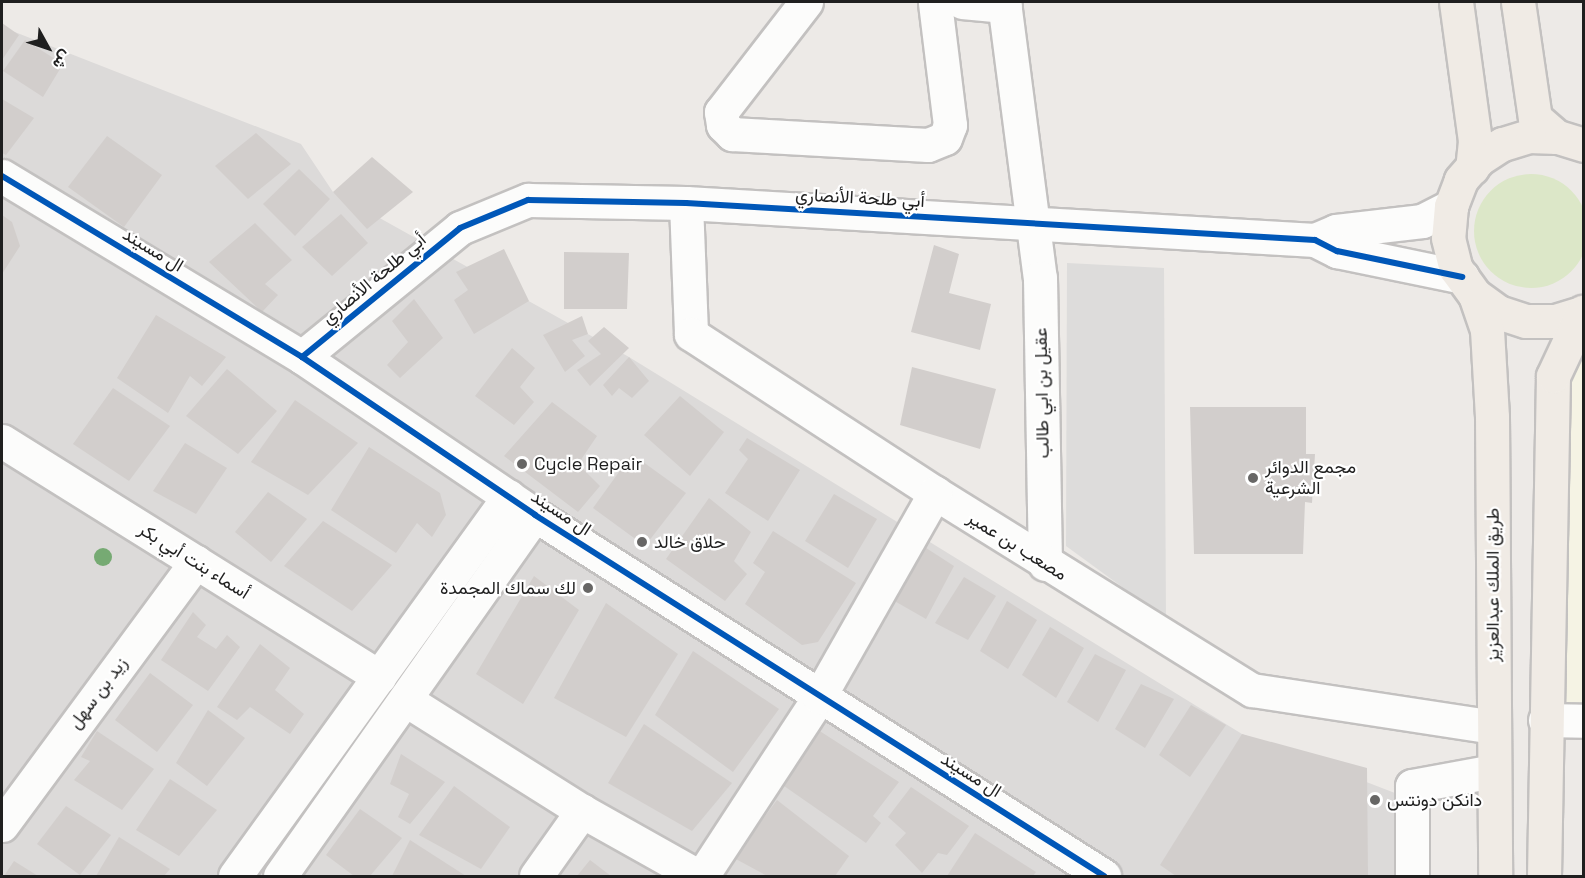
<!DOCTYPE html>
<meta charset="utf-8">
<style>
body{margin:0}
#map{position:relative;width:1585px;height:878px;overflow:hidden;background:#edeae7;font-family:"Space Grotesk",Vazirmatn,sans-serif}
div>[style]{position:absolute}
.residential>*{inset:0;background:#dcdad9}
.education>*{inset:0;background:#f5f3e4}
.grass>*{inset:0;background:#dce7c8}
.round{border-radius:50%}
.parking>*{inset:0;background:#dddcdb}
.building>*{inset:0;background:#d2cecc}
.roads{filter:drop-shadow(2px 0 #c3c1c0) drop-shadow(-2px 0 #c3c1c0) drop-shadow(0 2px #c3c1c0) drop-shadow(0 -2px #c3c1c0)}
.minor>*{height:33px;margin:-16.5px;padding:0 16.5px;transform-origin:16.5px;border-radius:16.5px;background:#fcfcfb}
.major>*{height:33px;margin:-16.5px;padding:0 16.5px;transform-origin:16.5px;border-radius:16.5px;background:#f0ebe5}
.cycleway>*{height:6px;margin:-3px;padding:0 3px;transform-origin:3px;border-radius:3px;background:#0057b8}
.trees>*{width:18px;height:18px;margin:-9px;border-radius:50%;background:#76aa73}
.dots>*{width:16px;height:16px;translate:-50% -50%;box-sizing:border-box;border:3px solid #fff;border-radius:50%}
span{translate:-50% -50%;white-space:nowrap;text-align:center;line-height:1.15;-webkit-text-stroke:4.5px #fff;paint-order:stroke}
.street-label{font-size:18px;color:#1f1f1f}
.poi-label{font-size:18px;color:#1f1f1f}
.left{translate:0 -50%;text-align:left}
.right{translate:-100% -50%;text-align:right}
.frame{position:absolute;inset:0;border:3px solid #1f1f1f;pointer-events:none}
.north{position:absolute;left:18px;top:18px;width:60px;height:60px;-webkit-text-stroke:4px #fff;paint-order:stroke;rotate:130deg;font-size:16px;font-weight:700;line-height:24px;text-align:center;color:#1f1f1f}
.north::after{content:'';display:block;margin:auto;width:21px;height:27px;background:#1f1f1f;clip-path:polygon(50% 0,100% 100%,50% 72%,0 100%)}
</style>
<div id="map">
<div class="residential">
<div style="clip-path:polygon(2px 27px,301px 144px,333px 192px,629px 357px,1242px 734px,1413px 800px,1416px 876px,2px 876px)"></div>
</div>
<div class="education">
<div style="clip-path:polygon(1583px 358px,1583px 711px,1566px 711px,1572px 367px)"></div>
</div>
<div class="grass">
<div class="round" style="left:1474px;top:174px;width:114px;height:114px"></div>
</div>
<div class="parking">
<div style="clip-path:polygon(1067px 263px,1164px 268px,1166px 619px,1066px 546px)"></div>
</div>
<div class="building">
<div style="clip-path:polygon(2px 23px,19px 35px,2px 60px)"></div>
<div style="clip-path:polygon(25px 40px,63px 64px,43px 97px,3px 71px)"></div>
<div style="clip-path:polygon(2px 99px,34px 118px,6px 155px,2px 153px)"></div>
<div style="clip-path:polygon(256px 133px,291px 164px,248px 199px,215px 166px)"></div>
<div style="clip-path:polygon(107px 136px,162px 175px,124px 227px,68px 187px)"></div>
<div style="clip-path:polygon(372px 157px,413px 192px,367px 229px,333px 192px)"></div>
<div style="clip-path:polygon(299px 169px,330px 199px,295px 236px,263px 204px)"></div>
<div style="clip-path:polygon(341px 214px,368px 243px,332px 276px,302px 247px)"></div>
<div style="clip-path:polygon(2px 215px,12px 222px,20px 246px,2px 274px)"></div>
<div style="clip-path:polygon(255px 223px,292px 260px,265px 284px,278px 295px,262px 312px,209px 262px)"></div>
<div style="clip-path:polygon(934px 245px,959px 254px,949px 293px,991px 304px,980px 350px,911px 332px)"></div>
<div style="clip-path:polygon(504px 249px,529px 301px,474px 334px,454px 300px,468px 290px,456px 272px)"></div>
<div style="clip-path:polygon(564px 252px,629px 253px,627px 309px,564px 309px)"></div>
<div style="clip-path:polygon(414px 299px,443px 338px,400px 378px,387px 365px,408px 342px,392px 321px)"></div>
<div style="clip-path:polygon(156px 315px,226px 357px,202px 386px,190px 376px,168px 413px,117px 378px)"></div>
<div style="clip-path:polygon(582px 316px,588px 334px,572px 340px,585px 356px,565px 372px,543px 335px)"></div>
<div style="clip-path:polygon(604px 327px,629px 348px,590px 386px,577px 370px,601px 354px,588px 341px)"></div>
<div style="clip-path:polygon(512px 348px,535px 368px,520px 387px,534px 402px,514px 425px,475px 396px)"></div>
<div style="clip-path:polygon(629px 357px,649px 381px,632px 398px,619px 388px,612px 396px,603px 385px)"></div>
<div style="clip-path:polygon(912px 367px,996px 389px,980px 449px,900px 425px)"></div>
<div style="clip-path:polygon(227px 369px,277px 411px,238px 454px,186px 416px)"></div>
<div style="clip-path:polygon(113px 388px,170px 426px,129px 481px,73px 444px)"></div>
<div style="clip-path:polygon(680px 396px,724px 432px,690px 476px,644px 435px)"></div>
<div style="clip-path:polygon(295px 400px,358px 443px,308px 495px,251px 462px)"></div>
<div style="clip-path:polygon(552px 402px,597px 436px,578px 464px,600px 486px,578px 512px,504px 456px)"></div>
<div style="clip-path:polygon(1190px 407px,1306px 407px,1306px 454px,1315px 454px,1312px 503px,1305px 502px,1303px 554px,1194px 554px)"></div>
<div style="clip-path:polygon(747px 438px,800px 470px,768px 521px,725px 493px,748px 459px,739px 450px)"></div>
<div style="clip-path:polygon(185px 443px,227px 468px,196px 514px,153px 491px)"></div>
<div style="clip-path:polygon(369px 447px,440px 493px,446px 515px,432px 537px,417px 523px,396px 553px,331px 510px)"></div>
<div style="clip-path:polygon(632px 454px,686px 493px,645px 546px,593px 508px)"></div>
<div style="clip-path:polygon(268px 492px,307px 519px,271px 562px,235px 532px)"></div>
<div style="clip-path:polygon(834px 494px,877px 519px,848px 568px,805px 541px)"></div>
<div style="clip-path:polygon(709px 498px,751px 532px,734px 561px,747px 574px,725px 601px,666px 559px)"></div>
<div style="clip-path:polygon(323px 521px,392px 565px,352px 611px,284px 566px)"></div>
<div style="clip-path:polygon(773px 531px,856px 583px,818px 642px,802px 645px,745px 604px,765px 572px,753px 563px)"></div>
<div style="clip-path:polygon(923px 546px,954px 566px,926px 619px,891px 599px)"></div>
<div style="clip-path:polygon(534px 576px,579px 610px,523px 704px,476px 674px)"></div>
<div style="clip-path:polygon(964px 577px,996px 596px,968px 640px,935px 623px)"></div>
<div style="clip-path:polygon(1007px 601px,1037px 620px,1008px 669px,980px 651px)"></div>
<div style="clip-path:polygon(606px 603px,678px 654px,626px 737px,554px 698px)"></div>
<div style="clip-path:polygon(193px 612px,206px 625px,197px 637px,216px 649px,227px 635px,240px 647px,208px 691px,161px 660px)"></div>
<div style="clip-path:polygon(1050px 627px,1084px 648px,1056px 698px,1022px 675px)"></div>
<div style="clip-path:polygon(260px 644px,290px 668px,275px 690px,304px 714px,290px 734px,250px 707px,237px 720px,217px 707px)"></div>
<div style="clip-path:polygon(693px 651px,779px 709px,733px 772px,655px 715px)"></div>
<div style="clip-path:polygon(1095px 654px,1126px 670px,1098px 722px,1067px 702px)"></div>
<div style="clip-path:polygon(150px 673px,193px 705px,157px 752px,115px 720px)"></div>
<div style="clip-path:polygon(1141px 684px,1174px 699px,1145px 748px,1115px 729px)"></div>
<div style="clip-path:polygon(1191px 705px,1226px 725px,1190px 777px,1159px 755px)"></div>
<div style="clip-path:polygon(208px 710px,245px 738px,207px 786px,176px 763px)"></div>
<div style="clip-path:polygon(644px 724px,732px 783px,692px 831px,608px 783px)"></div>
<div style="clip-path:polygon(815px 728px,899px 782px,873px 816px,881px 823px,866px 843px,774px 779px)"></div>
<div style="clip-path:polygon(97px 731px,154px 769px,122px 810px,74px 780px,90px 761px,81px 757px)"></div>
<div style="clip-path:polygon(1242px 734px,1367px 768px,1368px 876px,1176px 876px,1160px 865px)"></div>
<div style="clip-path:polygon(401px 754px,445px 782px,410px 824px,398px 817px,409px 794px,390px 784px)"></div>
<div style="clip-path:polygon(170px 779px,217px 810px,179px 856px,136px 830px)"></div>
<div style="clip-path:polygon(454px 786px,510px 827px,481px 869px,419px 835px)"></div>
<div style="clip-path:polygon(911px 787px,969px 826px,947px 855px,938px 853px,922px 873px,895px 845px,906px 833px,888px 817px)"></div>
<div style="clip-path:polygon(777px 800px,849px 856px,835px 876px,767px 876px,734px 858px)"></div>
<div style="clip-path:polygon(66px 806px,111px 835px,80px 875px,37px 844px)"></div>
<div style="clip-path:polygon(360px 809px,402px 838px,370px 876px,354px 876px,326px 855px)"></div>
<div style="clip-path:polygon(975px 833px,1036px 872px,1033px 876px,947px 876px)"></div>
<div style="clip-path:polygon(119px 837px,170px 869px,164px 876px,96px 876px)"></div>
<div style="clip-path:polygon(410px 840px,466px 876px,392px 876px)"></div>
<div style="clip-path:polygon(590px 860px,611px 876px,577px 876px)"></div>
<div style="clip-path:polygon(14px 861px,38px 876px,4px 876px)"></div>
</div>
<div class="roads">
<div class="minor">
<div style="left:806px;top:2px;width:139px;rotate:127.7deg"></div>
<div style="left:721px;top:112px;width:13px;rotate:81deg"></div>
<div style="left:723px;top:125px;width:13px;rotate:45deg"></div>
<div style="left:732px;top:134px;width:196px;rotate:3.2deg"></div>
<div style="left:928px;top:145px;width:18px;rotate:-22deg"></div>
<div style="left:945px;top:138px;width:14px;rotate:-69deg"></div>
<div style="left:950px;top:125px;width:124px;rotate:-97deg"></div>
<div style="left:962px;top:2px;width:43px;rotate:5.3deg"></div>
<div style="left:1004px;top:2px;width:278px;rotate:82.6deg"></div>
<div style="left:1040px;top:278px;width:286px;rotate:89deg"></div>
<div style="left:2px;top:176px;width:350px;rotate:31.1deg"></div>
<div style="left:302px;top:357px;width:282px;rotate:34.1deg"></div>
<div style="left:535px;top:515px;width:674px;rotate:32.39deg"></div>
<div style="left:686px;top:203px;width:131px;rotate:87.8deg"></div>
<div style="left:691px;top:334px;width:291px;rotate:33.1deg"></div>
<div style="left:935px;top:493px;width:373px;rotate:31.9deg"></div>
<div style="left:1252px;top:690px;width:244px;rotate:8.7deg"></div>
<div style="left:1315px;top:240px;width:23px;rotate:-23deg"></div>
<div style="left:1336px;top:231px;width:87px;rotate:-6.6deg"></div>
<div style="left:1422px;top:221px;width:33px;rotate:-27deg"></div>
<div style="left:302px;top:357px;width:204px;rotate:-39.2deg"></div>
<div style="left:460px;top:228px;width:74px;rotate:-22.4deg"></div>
<div style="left:528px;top:200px;width:158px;rotate:1.1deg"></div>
<div style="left:686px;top:203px;width:630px;rotate:3.37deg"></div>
<div style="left:1315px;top:240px;width:25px;rotate:27deg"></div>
<div style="left:1337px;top:251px;width:128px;rotate:11.7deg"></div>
<div style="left:2px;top:441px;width:445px;rotate:32deg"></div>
<div style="left:406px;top:700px;width:208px;rotate:32.2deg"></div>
<div style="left:582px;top:811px;width:133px;rotate:29.3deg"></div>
<div style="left:1545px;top:720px;width:39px;rotate:1deg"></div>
<div style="left:2px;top:825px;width:327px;rotate:-53.6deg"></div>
<div style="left:235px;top:876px;width:468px;rotate:-54.2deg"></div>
<div style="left:280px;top:876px;width:442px;rotate:-54.8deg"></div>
<div style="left:536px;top:876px;width:80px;rotate:-54.7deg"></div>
<div style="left:702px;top:876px;width:214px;rotate:-56.8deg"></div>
<div style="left:819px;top:697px;width:235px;rotate:-60.4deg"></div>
<div style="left:1412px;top:876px;width:90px;rotate:-90deg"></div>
<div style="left:1412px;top:786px;width:83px;rotate:-10.4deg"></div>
</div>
<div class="major">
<div style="left:1456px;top:2px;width:140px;rotate:82.2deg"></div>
<div style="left:1475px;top:141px;width:27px;rotate:96deg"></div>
<div style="left:1518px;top:2px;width:117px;rotate:81.7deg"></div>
<div style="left:1535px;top:118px;width:29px;rotate:41deg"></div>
<div style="left:1584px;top:145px;width:28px;rotate:-163deg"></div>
<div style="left:1557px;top:137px;width:28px;rotate:-178deg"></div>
<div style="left:1529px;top:136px;width:28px;rotate:163deg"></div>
<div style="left:1502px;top:144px;width:27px;rotate:147deg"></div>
<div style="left:1479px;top:159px;width:28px;rotate:131deg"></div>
<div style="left:1461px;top:180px;width:28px;rotate:111deg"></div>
<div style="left:1451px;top:206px;width:32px;rotate:95deg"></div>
<div style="left:1448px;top:238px;width:32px;rotate:76deg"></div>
<div style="left:1456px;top:269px;width:32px;rotate:54deg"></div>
<div style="left:1475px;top:295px;width:29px;rotate:36deg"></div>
<div style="left:1498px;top:312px;width:29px;rotate:18deg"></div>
<div style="left:1526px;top:321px;width:29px"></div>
<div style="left:1555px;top:321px;width:30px;rotate:-17deg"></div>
<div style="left:1475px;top:295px;width:37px;rotate:71deg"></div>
<div style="left:1487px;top:330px;width:87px;rotate:86.7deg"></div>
<div style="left:1492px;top:417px;width:459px;rotate:89.6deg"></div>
<div style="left:1544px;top:876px;width:500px;rotate:-88.97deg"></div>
<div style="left:1553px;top:376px;width:71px;rotate:-64.9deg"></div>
</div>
</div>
<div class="cycleway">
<div style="left:2px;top:176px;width:350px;rotate:31.1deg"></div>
<div style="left:302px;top:357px;width:282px;rotate:34.1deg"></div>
<div style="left:535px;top:515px;width:674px;rotate:32.39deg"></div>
<div style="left:302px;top:357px;width:204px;rotate:-39.2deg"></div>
<div style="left:460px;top:228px;width:74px;rotate:-22.4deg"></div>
<div style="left:528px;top:200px;width:158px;rotate:1.1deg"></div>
<div style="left:686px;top:203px;width:630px;rotate:3.37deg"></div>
<div style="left:1315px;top:240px;width:25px;rotate:27deg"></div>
<div style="left:1337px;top:251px;width:128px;rotate:11.7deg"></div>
</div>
<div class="trees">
<div style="left:103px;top:557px"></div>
</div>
<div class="dots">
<div style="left:522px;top:464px;background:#676665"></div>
<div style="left:1253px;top:478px;background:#676665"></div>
<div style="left:642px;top:542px;background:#676665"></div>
<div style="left:588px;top:588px;background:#676665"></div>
<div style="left:1375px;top:800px;background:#676665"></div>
</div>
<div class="street-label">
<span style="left:860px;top:198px;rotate:3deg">أبي طلحة الأنصاري</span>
<span style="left:153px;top:250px;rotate:31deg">ال مسيند</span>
<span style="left:374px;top:279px;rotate:-40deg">أبي طلحة الأنصاري</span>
<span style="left:1042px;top:393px;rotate:-91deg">عقيل بن ابي طالب</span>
<span style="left:561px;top:513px;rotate:33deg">ال مسيند</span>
<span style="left:1017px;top:546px;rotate:32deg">مصعب بن عمير</span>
<span style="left:194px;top:561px;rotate:32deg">أسماء بنت أبي بكر</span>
<span style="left:1493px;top:585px;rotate:-90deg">طريق الملك عبدالعزيز</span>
<span style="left:98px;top:693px;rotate:-53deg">زيد بن سهل</span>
<span style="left:971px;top:775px;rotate:32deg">ال مسيند</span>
</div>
<div class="poi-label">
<span class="left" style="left:534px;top:464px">Cycle Repair</span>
<span class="left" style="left:1265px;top:478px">مجمع الدوائر<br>الشرعية</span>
<span class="left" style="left:654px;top:542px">حلاق خالد</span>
<span class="right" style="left:576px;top:588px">لك سماك المجمدة</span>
<span class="left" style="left:1387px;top:800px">دانكن دونتس</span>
</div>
<div class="frame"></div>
<div class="north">ش</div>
</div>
